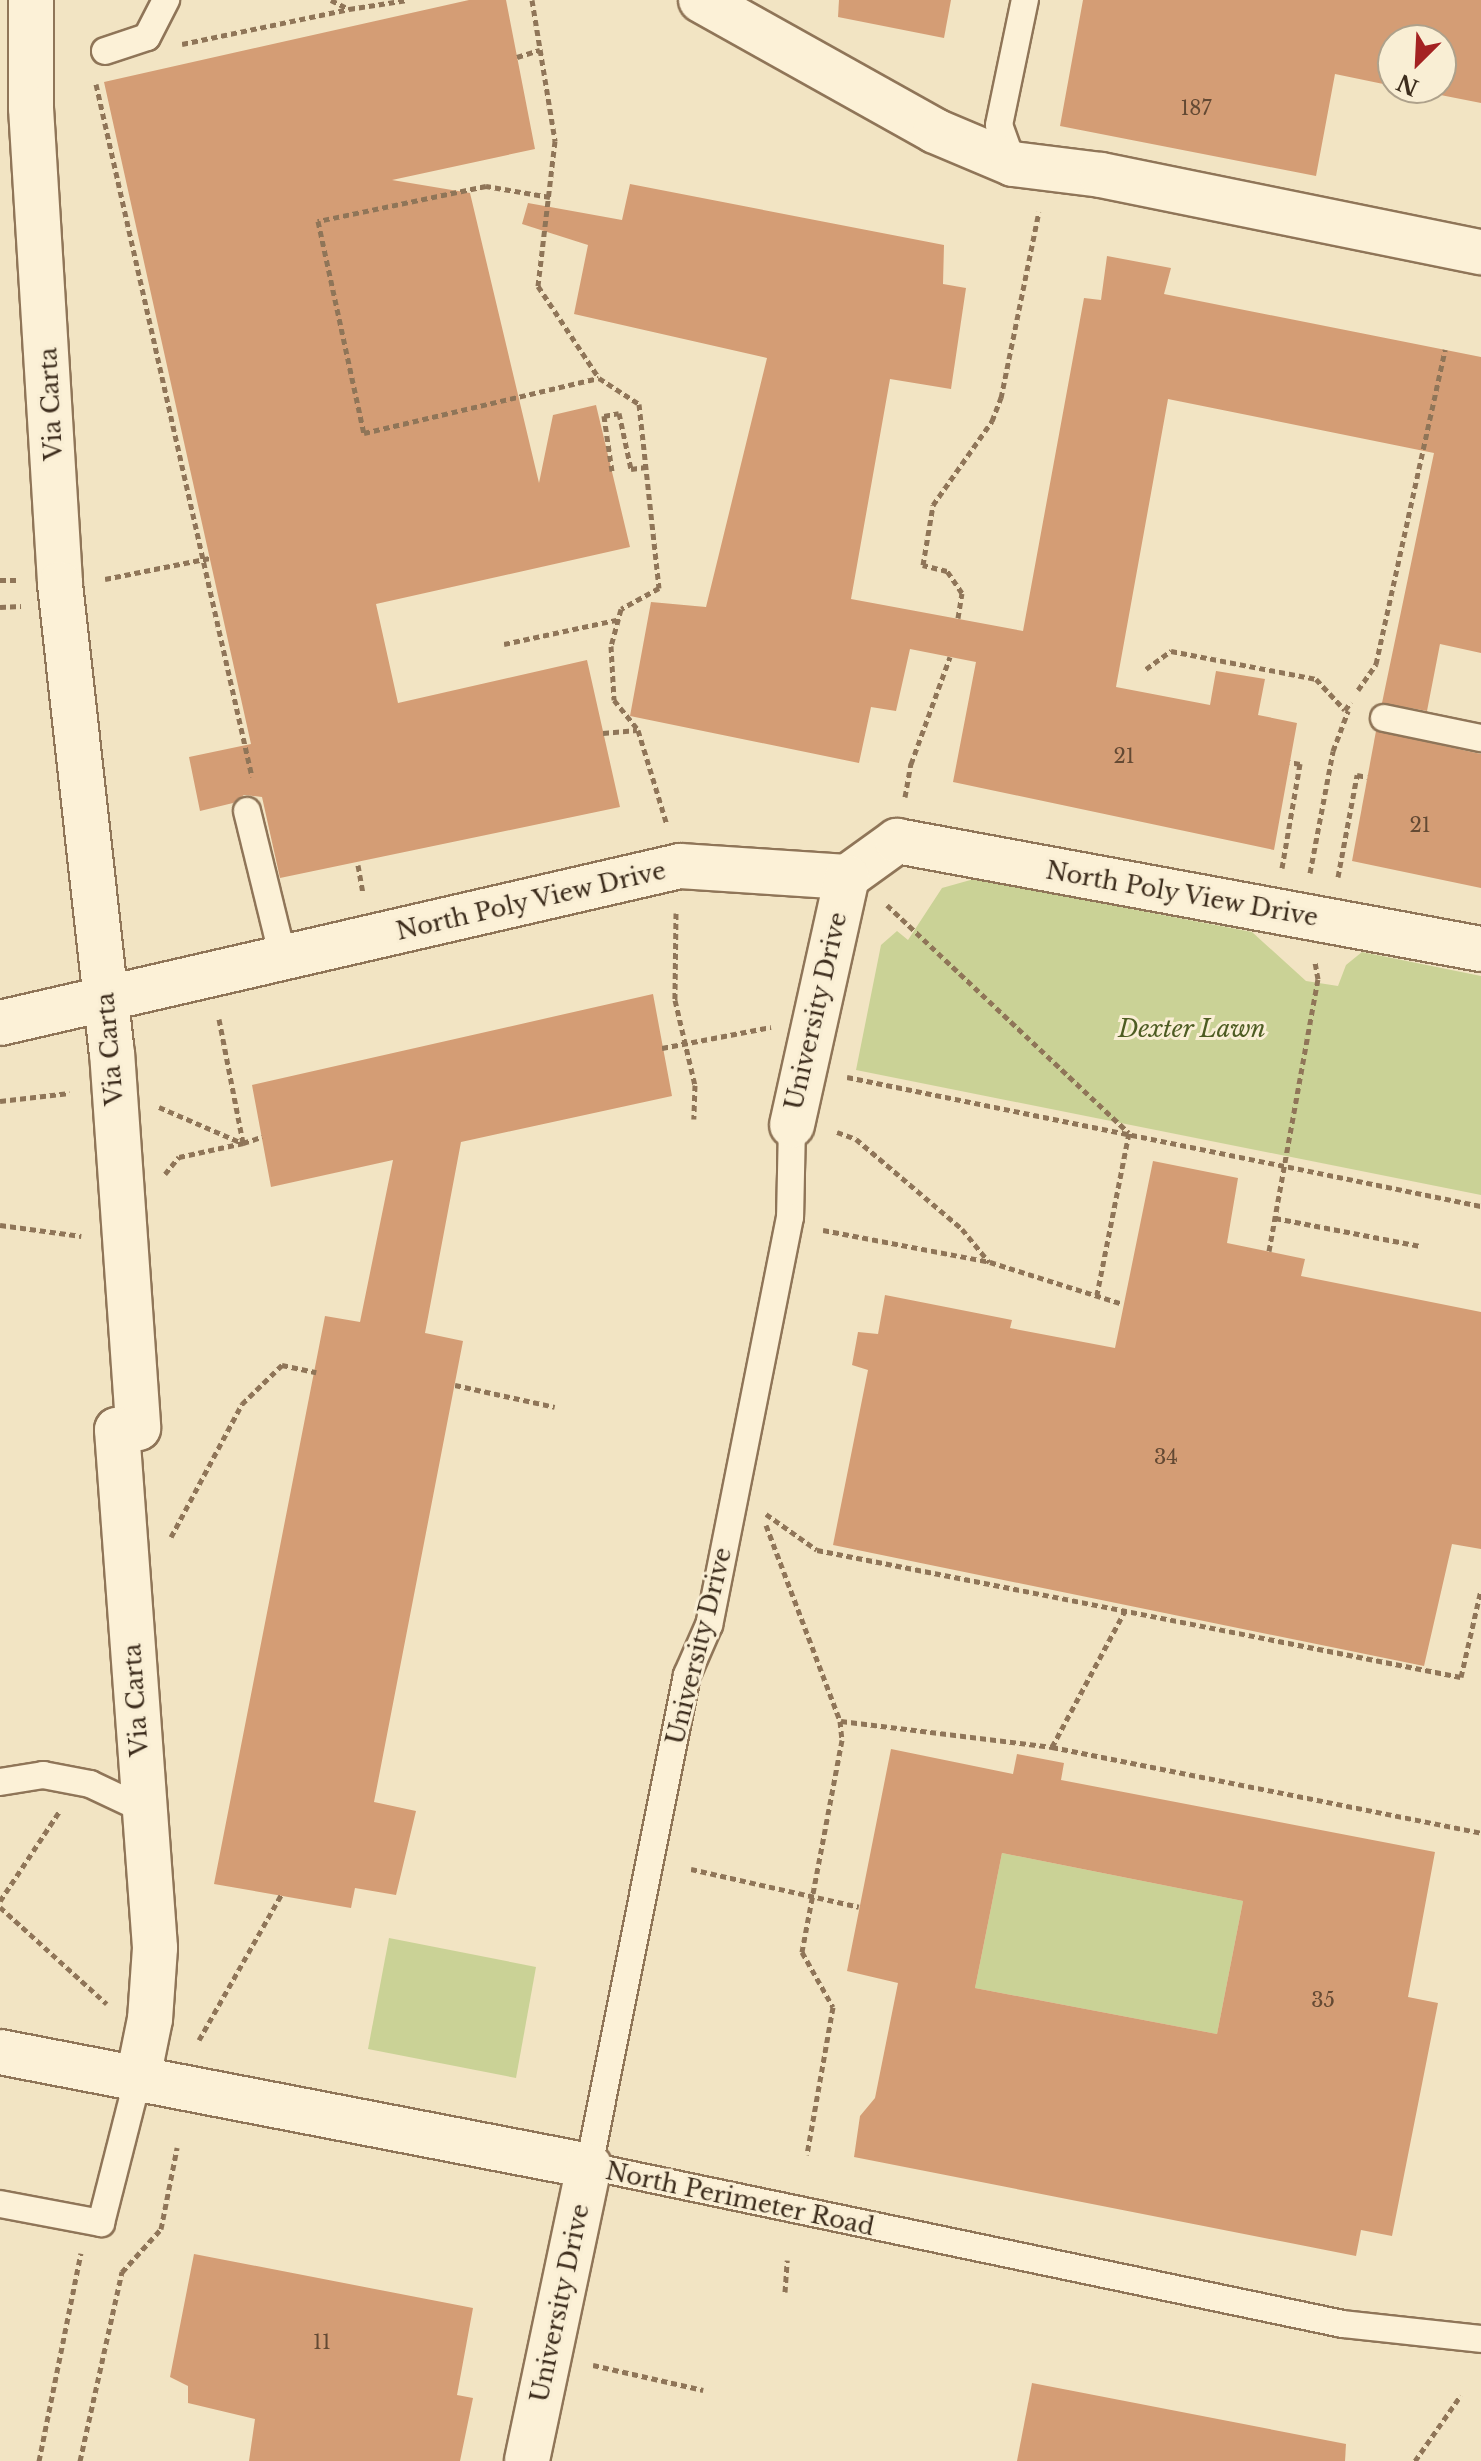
<!DOCTYPE html>
<style>
body{margin:0}
#map{position:relative;width:1481px;height:2461px;overflow:hidden;background:#f2e4c3;font-family:"Libre Baskerville",serif}
div>[style]{position:absolute}
.green>*{inset:0;background:#cad296}
.building>*{inset:0;background:#d49d75}
.path>*{height:5px;margin-top:-2.5px;transform-origin:0;background:repeating-linear-gradient(90deg,#8f7558 0 6px,transparent 0 10px)}
.roads{filter:drop-shadow(2px 0 #8f7558) drop-shadow(-2px 0 #8f7558) drop-shadow(0 2px #8f7558) drop-shadow(0 -2px #8f7558)}
.lane>*{height:26px;margin:-13px;padding:0 13px;transform-origin:13px;border-radius:13px;background:#fcf1d7}
.street>*{height:44px;margin:-22px;padding:0 22px;transform-origin:22px;border-radius:22px;background:#fcf1d7}
span{translate:-50% -50%;white-space:nowrap;text-align:center;line-height:1.15;-webkit-text-stroke:6px #f9eed4;paint-order:stroke}
.number-label{font-size:20px;color:#634933}
.number-label span{-webkit-text-stroke-width:0}
.street-label{font-size:24px;color:#3d2d1d}
.park-label{font-size:24px;color:#4d5c22;font-style:italic}
.north{position:absolute;left:1377px;top:24px;width:80px;height:80px;box-sizing:border-box;background:#f9eed4;border:2px solid #aea18b;border-radius:50%;rotate:204deg;font-size:22px;font-weight:700;line-height:32px;text-align:center;color:#3d2d1d}
.north::after{content:'';display:block;margin:auto;width:28px;height:36px;background:#a42222;clip-path:polygon(50% 0,100% 100%,50% 72%,0 100%)}
</style>
<div id="map">
<div class="green">
<div style="clip-path:polygon(974px 879px,1252px 932px,1306px 981px,1338px 986px,1346px 965px,1362px 952px,1481px 976px,1481px 1195px,856px 1070px,881px 945px,897px 931px,908px 940px,942px 888px)"></div>
<div style="clip-path:polygon(1002px 1853px,1243px 1901px,1217px 2034px,975px 1988px)"></div>
<div style="clip-path:polygon(389px 1938px,536px 1967px,516px 2078px,368px 2049px)"></div>
</div>
<div class="building">
<div style="clip-path:polygon(469px 0,506px 0,535px 149px,392px 180px,470px 193px,539px 483px,553px 415px,596px 405px,630px 547px,376px 604px,398px 703px,587px 660px,620px 807px,280px 878px,262px 797px,244px 795px,233px 803px,200px 811px,189px 757px,251px 744px,104px 82px)"></div>
<div style="clip-path:polygon(839px 0,951px 0,944px 38px,838px 17px)"></div>
<div style="clip-path:polygon(1083px 0,1481px 0,1481px 103px,1405px 88px,1441px 88px,1441px 40px,1393px 40px,1393px 86px,1335px 74px,1316px 176px,1060px 126px)"></div>
<div style="clip-path:polygon(630px 184px,944px 245px,943px 284px,966px 288px,951px 389px,890px 379px,851px 599px,1023px 631px,1084px 298px,1101px 300px,1107px 256px,1171px 268px,1164px 294px,1481px 357px,1481px 653px,1440px 644px,1427px 711px,1382px 703px,1434px 453px,1168px 399px,1116px 687px,1210px 705px,1216px 671px,1265px 679px,1258px 715px,1297px 723px,1274px 850px,953px 782px,976px 662px,910px 649px,896px 711px,871px 707px,859px 763px,630px 716px,651px 602px,706px 607px,767px 358px,574px 314px,588px 245px,522px 224px,528px 203px,622px 220px)"></div>
<div style="clip-path:polygon(1376px 731px,1481px 754px,1481px 888px,1352px 861px)"></div>
<div style="clip-path:polygon(653px 994px,672px 1096px,461px 1142px,425px 1333px,463px 1341px,374px 1802px,416px 1811px,396px 1895px,355px 1888px,351px 1908px,214px 1884px,325px 1316px,360px 1322px,393px 1160px,271px 1187px,252px 1085px)"></div>
<div style="clip-path:polygon(1153px 1161px,1238px 1178px,1227px 1243px,1305px 1259px,1301px 1276px,1481px 1312px,1481px 1549px,1452px 1544px,1424px 1666px,833px 1545px,868px 1370px,852px 1365px,858px 1332px,878px 1334px,885px 1295px,1012px 1320px,1010px 1328px,1115px 1348px)"></div>
<div style="clip-path:polygon(evenodd,891px 1749px,1013px 1774px,1017px 1754px,1064px 1763px,1061px 1780px,1435px 1852px,1408px 1997px,1438px 2003px,1392px 2236px,1361px 2230px,1356px 2256px,854px 2157px,860px 2116px,875px 2098px,898px 1983px,847px 1971px,891px 1749px,1002px 1853px,1243px 1901px,1217px 2034px,975px 1988px,1002px 1853px)"></div>
<div style="clip-path:polygon(194px 2254px,473px 2308px,457px 2395px,473px 2398px,460px 2461px,249px 2461px,255px 2419px,188px 2403px,188px 2386px,170px 2377px)"></div>
<div style="clip-path:polygon(1032px 2383px,1346px 2444px,1345px 2461px,1017px 2461px)"></div>
</div>
<div class="path">
<div style="left:331px;top:0;width:20px;rotate:27deg"></div>
<div style="left:349px;top:9px;width:59px;rotate:-8.8deg"></div>
<div style="left:532px;top:0;width:143px;rotate:80.7deg"></div>
<div style="left:555px;top:141px;width:146px;rotate:96.7deg"></div>
<div style="left:538px;top:286px;width:110px;rotate:56.5deg"></div>
<div style="left:599px;top:378px;width:48px;rotate:33deg"></div>
<div style="left:639px;top:404px;width:185px;rotate:83.8deg"></div>
<div style="left:659px;top:588px;width:43px;rotate:151.1deg"></div>
<div style="left:621px;top:609px;width:38px;rotate:105deg"></div>
<div style="left:611px;top:646px;width:54px;rotate:86.8deg"></div>
<div style="left:614px;top:700px;width:38px;rotate:51deg"></div>
<div style="left:638px;top:730px;width:99px;rotate:73deg"></div>
<div style="left:182px;top:44px;width:171px;rotate:-11.8deg"></div>
<div style="left:517px;top:57px;width:24px;rotate:-17deg"></div>
<div style="left:96px;top:84px;width:710px;rotate:77.31deg"></div>
<div style="left:550px;top:197px;width:65px;rotate:-170.2deg"></div>
<div style="left:486px;top:186px;width:172px;rotate:168.2deg"></div>
<div style="left:318px;top:221px;width:217px;rotate:77.8deg"></div>
<div style="left:364px;top:433px;width:241px;rotate:-13.2deg"></div>
<div style="left:612px;top:471px;width:56px;rotate:-98.3deg"></div>
<div style="left:604px;top:416px;width:15px;rotate:-11deg"></div>
<div style="left:619px;top:413px;width:57px;rotate:77.9deg"></div>
<div style="left:631px;top:469px;width:15px;rotate:-8deg"></div>
<div style="left:105px;top:579px;width:107px;rotate:-11.3deg"></div>
<div style="left:0;top:580px;width:16px"></div>
<div style="left:0;top:607px;width:21px;rotate:-3deg"></div>
<div style="left:958px;top:618px;width:25px;rotate:-81deg"></div>
<div style="left:962px;top:593px;width:27px;rotate:-124deg"></div>
<div style="left:947px;top:571px;width:25px;rotate:-166deg"></div>
<div style="left:923px;top:565px;width:61px;rotate:-80.5deg"></div>
<div style="left:933px;top:505px;width:103px;rotate:-54.9deg"></div>
<div style="left:992px;top:421px;width:25px;rotate:-69deg"></div>
<div style="left:1001px;top:398px;width:190px;rotate:-78.5deg"></div>
<div style="left:504px;top:644px;width:115px;rotate:-12.1deg"></div>
<div style="left:1146px;top:669px;width:31px;rotate:-36deg"></div>
<div style="left:1171px;top:651px;width:148px;rotate:10.9deg"></div>
<div style="left:1316px;top:679px;width:42px;rotate:46.9deg"></div>
<div style="left:1345px;top:710px;width:10px;rotate:-53deg"></div>
<div style="left:1358px;top:690px;width:32px;rotate:-55deg"></div>
<div style="left:1376px;top:664px;width:322px;rotate:-77.6deg"></div>
<div style="left:603px;top:733px;width:34px;rotate:-5deg"></div>
<div style="left:905px;top:797px;width:34px;rotate:-80deg"></div>
<div style="left:911px;top:764px;width:114px;rotate:-70deg"></div>
<div style="left:358px;top:865px;width:28px;rotate:80deg"></div>
<div style="left:1282px;top:868px;width:106px;rotate:-80.2deg"></div>
<div style="left:1300px;top:764px;width:10px;rotate:-169deg"></div>
<div style="left:1310px;top:873px;width:124px;rotate:-79.3deg"></div>
<div style="left:1333px;top:751px;width:43px;rotate:-69.4deg"></div>
<div style="left:1338px;top:877px;width:104px;rotate:-79.4deg"></div>
<div style="left:1357px;top:775px;width:10px;rotate:11deg"></div>
<div style="left:887px;top:905px;width:332px;rotate:43.3deg"></div>
<div style="left:1129px;top:1133px;width:165px;rotate:101.2deg"></div>
<div style="left:676px;top:913px;width:87px;rotate:90.7deg"></div>
<div style="left:675px;top:1000px;width:87px;rotate:76.8deg"></div>
<div style="left:695px;top:1085px;width:34px;rotate:92deg"></div>
<div style="left:219px;top:1019px;width:126px;rotate:79deg"></div>
<div style="left:243px;top:1143px;width:20px;rotate:-18deg"></div>
<div style="left:662px;top:1048px;width:111px;rotate:-10.9deg"></div>
<div style="left:847px;top:1077px;width:647px;rotate:11.5deg"></div>
<div style="left:0;top:1101px;width:70px;rotate:-6.5deg"></div>
<div style="left:159px;top:1107px;width:90px;rotate:23.4deg"></div>
<div style="left:837px;top:1132px;width:20px;rotate:20deg"></div>
<div style="left:856px;top:1139px;width:139px;rotate:40.3deg"></div>
<div style="left:962px;top:1229px;width:43px;rotate:50.7deg"></div>
<div style="left:165px;top:1174px;width:22px;rotate:-51deg"></div>
<div style="left:179px;top:1157px;width:66px;rotate:-12.3deg"></div>
<div style="left:1275px;top:1218px;width:148px;rotate:10.9deg"></div>
<div style="left:0;top:1225px;width:82px;rotate:7.7deg"></div>
<div style="left:823px;top:1230px;width:170px;rotate:10.8deg"></div>
<div style="left:990px;top:1262px;width:139px;rotate:17.5deg"></div>
<div style="left:1269px;top:1251px;width:276px;rotate:-79.8deg"></div>
<div style="left:1318px;top:979px;width:17px;rotate:-100deg"></div>
<div style="left:455px;top:1385px;width:102px;rotate:12.4deg"></div>
<div style="left:766px;top:1514px;width:62px;rotate:35.2deg"></div>
<div style="left:817px;top:1550px;width:656px;rotate:11.16deg"></div>
<div style="left:1461px;top:1677px;width:89px;rotate:-77.1deg"></div>
<div style="left:766px;top:1525px;width:210px;rotate:69.3deg"></div>
<div style="left:840px;top:1721px;width:19px;rotate:84deg"></div>
<div style="left:842px;top:1740px;width:216px;rotate:100.7deg"></div>
<div style="left:802px;top:1952px;width:63px;rotate:60.6deg"></div>
<div style="left:833px;top:2007px;width:150px;rotate:100deg"></div>
<div style="left:171px;top:1537px;width:151px;rotate:-61.9deg"></div>
<div style="left:242px;top:1404px;width:56px;rotate:-44.3deg"></div>
<div style="left:282px;top:1365px;width:35px;rotate:12deg"></div>
<div style="left:841px;top:1721px;width:213px;rotate:7deg"></div>
<div style="left:1052px;top:1747px;width:438px;rotate:11.3deg"></div>
<div style="left:1052px;top:1747px;width:154px;rotate:-61.8deg"></div>
<div style="left:691px;top:1869px;width:172px;rotate:12.7deg"></div>
<div style="left:0;top:1901px;width:107px;rotate:-56.5deg"></div>
<div style="left:0;top:1907px;width:144px;rotate:42.2deg"></div>
<div style="left:199px;top:2040px;width:167px;rotate:-60.5deg"></div>
<div style="left:785px;top:2292px;width:32px;rotate:-86deg"></div>
<div style="left:593px;top:2365px;width:113px;rotate:12.8deg"></div>
<div style="left:39px;top:2461px;width:212px;rotate:-78.6deg"></div>
<div style="left:80px;top:2461px;width:194px;rotate:-77.5deg"></div>
<div style="left:122px;top:2272px;width:58px;rotate:-47.8deg"></div>
<div style="left:161px;top:2229px;width:83px;rotate:-78.8deg"></div>
<div style="left:1415px;top:2461px;width:80px;rotate:-55.1deg"></div>
</div>
<div class="roads">
<div class="lane">
<div style="left:105px;top:51px;width:44px;rotate:-18.4deg"></div>
<div style="left:147px;top:37px;width:42px;rotate:-62.8deg"></div>
<div style="left:1013px;top:164px;width:41px;rotate:-109.7deg"></div>
<div style="left:999px;top:125px;width:128px;rotate:-78.3deg"></div>
<div style="left:1384px;top:718px;width:99px;rotate:11.7deg"></div>
<div style="left:247px;top:811px;width:151px;rotate:76.2deg"></div>
<div style="left:792px;top:1125px;width:92px;rotate:91.2deg"></div>
<div style="left:790px;top:1217px;width:416px;rotate:101.2deg"></div>
<div style="left:709px;top:1625px;width:55px;rotate:113.7deg"></div>
<div style="left:687px;top:1675px;width:501px;rotate:101.29deg"></div>
<div style="left:589px;top:2166px;width:770px;rotate:11.84deg"></div>
<div style="left:1343px;top:2324px;width:139px;rotate:6.2deg"></div>
<div style="left:0;top:1782px;width:44px;rotate:-9.2deg"></div>
<div style="left:43px;top:1775px;width:48px;rotate:10.8deg"></div>
<div style="left:90px;top:1784px;width:61px;rotate:25.3deg"></div>
<div style="left:0;top:2204px;width:103px;rotate:10.7deg"></div>
<div style="left:101px;top:2223px;width:150px;rotate:-75.7deg"></div>
</div>
<div class="street">
<div style="left:31px;top:0;width:108px;rotate:90deg"></div>
<div style="left:31px;top:108px;width:477px;rotate:86.5deg"></div>
<div style="left:60px;top:584px;width:471px;rotate:83.7deg"></div>
<div style="left:112px;top:1052px;width:377px;rotate:86deg"></div>
<div style="left:138px;top:1428px;width:21px;rotate:175deg"></div>
<div style="left:117px;top:1430px;width:519px;rotate:85.8deg"></div>
<div style="left:155px;top:1948px;width:71px;rotate:94deg"></div>
<div style="left:150px;top:2019px;width:60px;rotate:101.5deg"></div>
<div style="left:701px;top:0;width:268px;rotate:29.2deg"></div>
<div style="left:935px;top:131px;width:85px;rotate:22.9deg"></div>
<div style="left:1013px;top:164px;width:89px;rotate:7.1deg"></div>
<div style="left:1101px;top:175px;width:388px;rotate:11.5deg"></div>
<div style="left:0;top:1023px;width:698px;rotate:-13deg"></div>
<div style="left:680px;top:866px;width:167px;rotate:3.8deg"></div>
<div style="left:847px;top:877px;width:62px;rotate:-35.8deg"></div>
<div style="left:897px;top:841px;width:594px;rotate:10.48deg"></div>
<div style="left:792px;top:1125px;width:254px;rotate:-77.5deg"></div>
<div style="left:0;top:2052px;width:600px;rotate:10.95deg"></div>
<div style="left:589px;top:2166px;width:301px;rotate:101.9deg"></div>
</div>
</div>
<div class="number-label">
<span style="left:1196px;top:108px">187</span>
<span style="left:1124px;top:756px">21</span>
<span style="left:1420px;top:825px">21</span>
<span style="left:1166px;top:1457px">34</span>
<span style="left:1323px;top:2000px">35</span>
<span style="left:322px;top:2342px">11</span>
</div>
<div class="street-label">
<span style="left:51px;top:404px;rotate:-93deg">Via Carta</span>
<span style="left:1182px;top:894px;rotate:10deg">North Poly View Drive</span>
<span style="left:531px;top:901px;rotate:-13deg">North Poly View Drive</span>
<span style="left:816px;top:1011px;rotate:-77deg">University Drive</span>
<span style="left:110px;top:1049px;rotate:-95deg">Via Carta</span>
<span style="left:699px;top:1646px;rotate:-76deg">University Drive</span>
<span style="left:136px;top:1700px;rotate:-94deg">Via Carta</span>
<span style="left:740px;top:2199px;rotate:12deg">North Perimeter Road</span>
<span style="left:560px;top:2303px;rotate:-78deg">University Drive</span>
</div>
<div class="park-label">
<span style="left:1192px;top:1029px">Dexter Lawn</span>
</div>
<div class="north">N</div>
</div>
